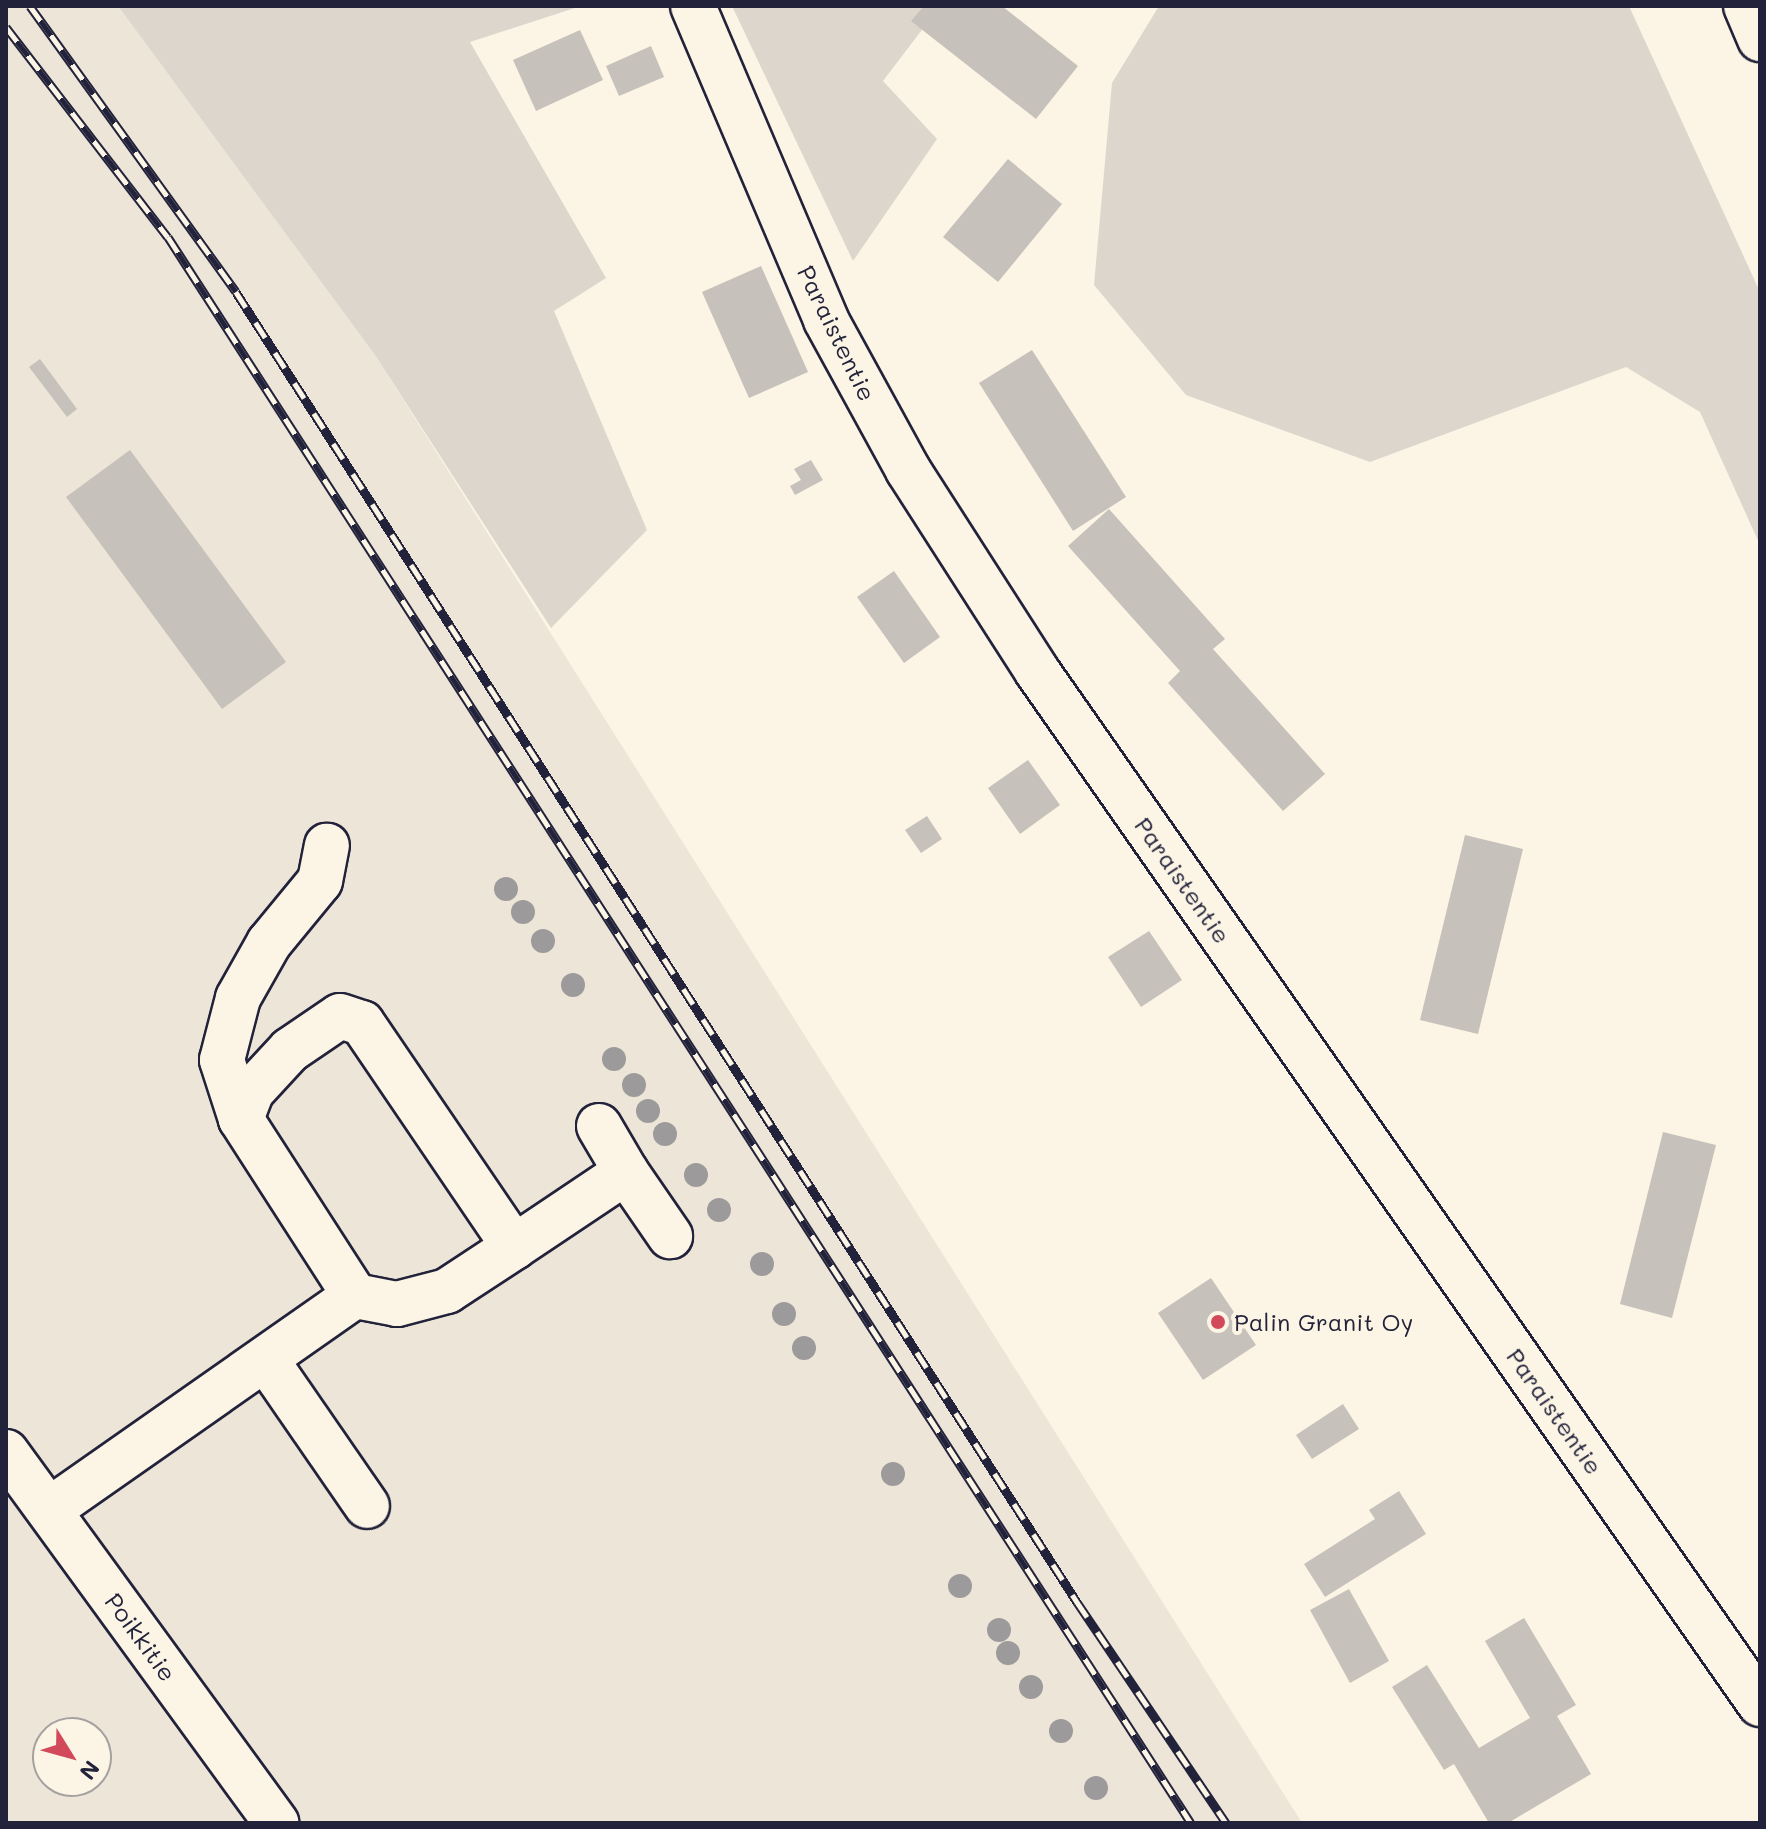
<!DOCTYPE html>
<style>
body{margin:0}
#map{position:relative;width:1766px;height:1829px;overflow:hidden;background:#fcf5e5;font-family:Mali,sans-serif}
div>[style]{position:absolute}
.built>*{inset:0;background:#ece5d8}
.green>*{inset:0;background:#dcd6cc}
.building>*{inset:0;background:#c6c1bb}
.roads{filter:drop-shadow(2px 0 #22223b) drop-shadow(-2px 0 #22223b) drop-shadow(0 2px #22223b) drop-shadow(0 -2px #22223b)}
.minor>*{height:44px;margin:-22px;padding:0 22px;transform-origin:22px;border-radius:22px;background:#fcf5e5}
.major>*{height:44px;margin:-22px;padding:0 22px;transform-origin:22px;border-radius:22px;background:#fcf5e5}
.rail>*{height:9px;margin-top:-4.5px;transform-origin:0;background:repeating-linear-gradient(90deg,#fcf5e5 0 18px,#22223b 0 36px);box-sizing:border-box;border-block:2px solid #22223b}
.trees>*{width:24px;height:24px;margin:-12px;border-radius:50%;background:#9d9a9b}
.dots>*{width:22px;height:22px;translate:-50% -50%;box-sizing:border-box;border:4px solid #fcf5e5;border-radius:50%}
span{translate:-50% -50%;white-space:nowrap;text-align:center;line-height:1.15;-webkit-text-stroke:8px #fcf5e5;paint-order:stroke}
.street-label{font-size:24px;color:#22223b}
.poi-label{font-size:24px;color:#22223b}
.left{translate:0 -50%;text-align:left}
.frame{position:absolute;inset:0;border:8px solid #22223b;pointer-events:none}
.north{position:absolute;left:32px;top:1717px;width:80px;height:80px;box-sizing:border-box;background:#fcf5e5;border:2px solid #a5a1a1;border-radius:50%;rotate:127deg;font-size:22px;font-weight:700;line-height:32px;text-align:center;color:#22223b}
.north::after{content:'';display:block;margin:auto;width:28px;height:36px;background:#d1495b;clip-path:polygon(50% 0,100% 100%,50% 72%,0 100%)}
</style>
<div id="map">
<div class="built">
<div style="clip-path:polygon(evenodd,6px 6px,118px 6px,375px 355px,1302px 1823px,6px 1823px,6px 6px,48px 1733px,96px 1733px,96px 1781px,48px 1781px,48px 1733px)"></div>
</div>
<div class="green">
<div style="clip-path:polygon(118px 6px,581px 6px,470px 42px,606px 278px,554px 311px,647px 530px,551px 628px,375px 355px)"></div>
<div style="clip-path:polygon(732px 6px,940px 6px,883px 81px,937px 139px,853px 261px)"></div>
<div style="clip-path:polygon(1159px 6px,1629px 6px,1760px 292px,1760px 545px,1700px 412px,1626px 367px,1370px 462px,1186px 395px,1094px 285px,1112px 83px)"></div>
</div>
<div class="building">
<div style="clip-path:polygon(924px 6px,1002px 6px,1078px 66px,1036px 119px,911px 21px)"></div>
<div style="clip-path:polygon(580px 30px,603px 80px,536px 111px,513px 60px)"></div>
<div style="clip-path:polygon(651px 46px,664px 77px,619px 96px,606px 66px)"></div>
<div style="clip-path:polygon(1008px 159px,1062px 204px,998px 282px,943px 237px)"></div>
<div style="clip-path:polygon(761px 266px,808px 372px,749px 398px,702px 292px)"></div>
<div style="clip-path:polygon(1032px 350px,1126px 497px,1073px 531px,979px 383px)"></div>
<div style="clip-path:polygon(40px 359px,77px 409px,67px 417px,29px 367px)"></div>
<div style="clip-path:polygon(130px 450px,286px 662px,222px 709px,66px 497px)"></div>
<div style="clip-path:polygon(811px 460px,823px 480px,795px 495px,790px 486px,801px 480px,794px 469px)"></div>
<div style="clip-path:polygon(1109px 509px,1225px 639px,1213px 649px,1325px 774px,1283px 811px,1168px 683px,1180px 671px,1068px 546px)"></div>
<div style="clip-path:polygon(894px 571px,940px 637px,904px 663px,857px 597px)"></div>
<div style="clip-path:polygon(1028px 760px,1060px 805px,1020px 834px,988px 788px)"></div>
<div style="clip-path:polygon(927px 816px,942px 839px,921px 853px,905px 830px)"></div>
<div style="clip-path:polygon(1465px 835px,1523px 849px,1478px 1034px,1420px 1020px)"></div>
<div style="clip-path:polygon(1149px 931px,1182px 980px,1141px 1007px,1108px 957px)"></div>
<div style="clip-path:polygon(1663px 1132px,1716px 1145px,1672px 1318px,1620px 1304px)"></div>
<div style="clip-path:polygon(1211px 1278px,1256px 1345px,1203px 1380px,1158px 1313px)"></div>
<div style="clip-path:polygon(1343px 1404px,1359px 1429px,1312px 1459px,1296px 1435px)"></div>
<div style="clip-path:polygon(1399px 1491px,1426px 1534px,1325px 1597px,1304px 1564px,1375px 1519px,1369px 1510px)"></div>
<div style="clip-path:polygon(1349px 1589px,1389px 1661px,1350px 1683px,1310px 1610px)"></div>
<div style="clip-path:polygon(1524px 1618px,1576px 1705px,1557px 1716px,1591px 1774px,1508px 1823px,1489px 1823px,1454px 1764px,1444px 1770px,1392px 1687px,1427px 1665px,1479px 1748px,1530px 1718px,1485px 1641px)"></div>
</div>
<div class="roads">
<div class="minor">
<div style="left:693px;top:6px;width:341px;rotate:67deg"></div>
<div style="left:826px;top:320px;width:171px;rotate:61.3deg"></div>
<div style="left:908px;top:470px;width:239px;rotate:57.3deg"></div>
<div style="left:1037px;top:671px;width:1261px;rotate:55.01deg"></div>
<div style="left:241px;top:1119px;width:62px;rotate:-107.9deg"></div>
<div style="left:222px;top:1060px;width:64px;rotate:-75.5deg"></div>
<div style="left:238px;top:998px;width:63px;rotate:-60.6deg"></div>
<div style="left:269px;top:943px;width:80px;rotate:-50.6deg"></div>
<div style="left:320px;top:881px;width:36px;rotate:-79deg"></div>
<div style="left:599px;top:1126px;width:53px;rotate:59.6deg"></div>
<div style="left:514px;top:1247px;width:135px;rotate:-33.8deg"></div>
<div style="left:626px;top:1172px;width:78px;rotate:55.5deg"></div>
<div style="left:267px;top:1361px;width:176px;rotate:55.4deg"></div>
<div style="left:6px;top:1452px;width:459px;rotate:53.9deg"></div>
<div style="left:49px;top:1510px;width:373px;rotate:-35deg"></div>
<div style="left:355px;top:1296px;width:211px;rotate:-122.8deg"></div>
<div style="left:241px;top:1119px;width:30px;rotate:-69deg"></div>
<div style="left:252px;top:1091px;width:56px;rotate:-47.2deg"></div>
<div style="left:290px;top:1050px;width:60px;rotate:-34.2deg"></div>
<div style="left:340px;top:1016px;width:23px;rotate:18deg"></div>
<div style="left:362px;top:1023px;width:271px;rotate:55.8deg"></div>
<div style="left:514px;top:1247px;width:80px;rotate:146.7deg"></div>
<div style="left:447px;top:1291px;width:52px;rotate:165.4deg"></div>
<div style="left:397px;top:1304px;width:43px;rotate:-169.2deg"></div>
</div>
<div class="major">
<div style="left:1746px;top:6px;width:36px;rotate:67deg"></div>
</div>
</div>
<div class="rail">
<div style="left:30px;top:6px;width:352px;rotate:54.2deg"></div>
<div style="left:236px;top:292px;width:1557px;rotate:57.3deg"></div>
<div style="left:1077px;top:1602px;width:267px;rotate:56deg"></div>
<div style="left:6px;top:27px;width:265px;rotate:52.4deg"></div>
<div style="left:168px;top:237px;width:1887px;rotate:57.18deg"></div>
</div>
<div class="trees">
<div style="left:506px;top:889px"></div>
<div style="left:523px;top:912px"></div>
<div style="left:543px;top:941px"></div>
<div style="left:573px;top:985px"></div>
<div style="left:614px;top:1059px"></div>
<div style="left:634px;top:1085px"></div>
<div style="left:648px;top:1111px"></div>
<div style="left:665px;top:1134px"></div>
<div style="left:696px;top:1175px"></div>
<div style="left:719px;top:1210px"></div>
<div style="left:762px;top:1264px"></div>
<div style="left:784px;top:1314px"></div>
<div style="left:804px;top:1348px"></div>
<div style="left:893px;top:1474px"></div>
<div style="left:960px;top:1586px"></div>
<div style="left:999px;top:1630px"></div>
<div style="left:1008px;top:1653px"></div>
<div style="left:1031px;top:1687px"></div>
<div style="left:1061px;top:1731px"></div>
<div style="left:1096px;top:1788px"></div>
</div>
<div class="dots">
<div style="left:1218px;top:1322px;background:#d1495b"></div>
</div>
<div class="street-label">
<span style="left:837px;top:333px;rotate:64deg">Paraistentie</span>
<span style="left:1183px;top:880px;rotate:55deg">Paraistentie</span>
<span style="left:1555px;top:1411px;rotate:55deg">Paraistentie</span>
<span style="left:141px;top:1637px;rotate:54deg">Poikkitie</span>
</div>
<div class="poi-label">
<span class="left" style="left:1234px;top:1322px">Palin Granit Oy</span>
</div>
<div class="frame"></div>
<div class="north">N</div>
</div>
